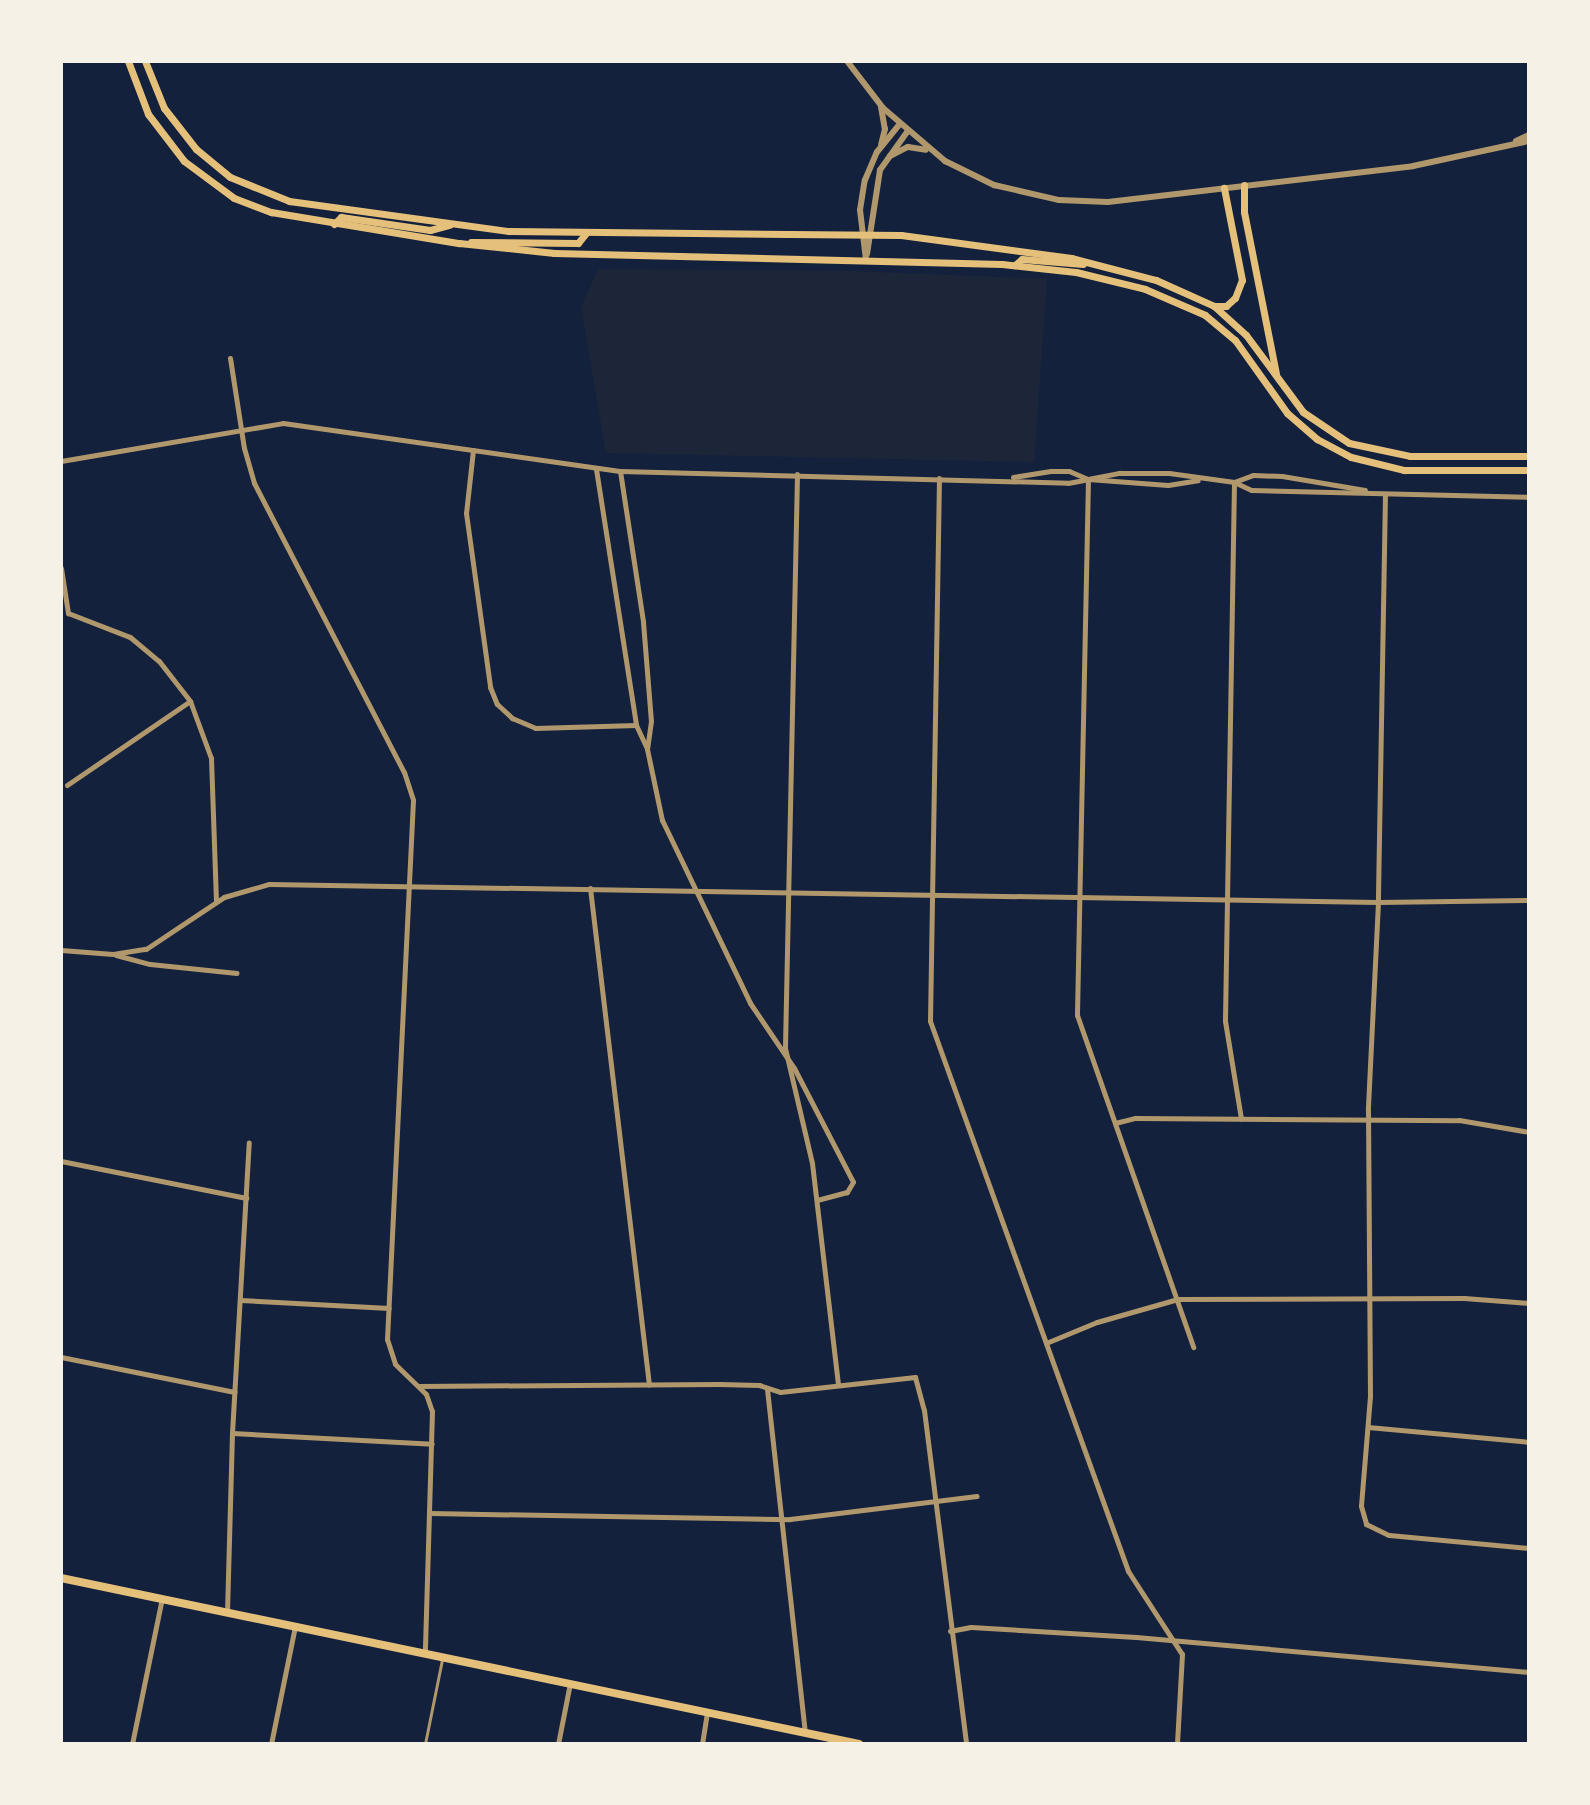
<!DOCTYPE html>
<style>
body{margin:0}
#map{position:relative;width:1590px;height:1805px;overflow:hidden;background:#14213d;font-family:"Asap Condensed",sans-serif}
div>[style]{position:absolute}
.green>*{inset:0;background:#1d2539}
.service>*{height:2.5px;margin:-1.25px;padding:0 1.25px;transform-origin:1.25px;border-radius:1.25px;background:#b1986c}
.minor>*{height:5px;margin:-2.5px;padding:0 2.5px;transform-origin:2.5px;border-radius:2.5px;background:#b1986c}
.tertiary>*{height:6px;margin:-3px;padding:0 3px;transform-origin:3px;border-radius:3px;background:#b1986c}
.secondary>*{height:7px;margin:-3.5px;padding:0 3.5px;transform-origin:3.5px;border-radius:3.5px;background:#e5c07b}
.primary>*{height:8px;margin:-4px;padding:0 4px;transform-origin:4px;border-radius:4px;background:#e5c07b}
span{translate:-50% -50%;white-space:nowrap;text-align:center;line-height:1.15;-webkit-text-stroke:7px #f6f1e7;paint-order:stroke}
.frame{position:absolute;inset:0;border:63px solid #f6f1e7;pointer-events:none}
</style>
<div id="map">
<div class="green">
<div style="clip-path:polygon(598px 269px,853px 271px,1047px 279px,1034px 462px,606px 453px,581px 307px)"></div>
</div>
<div class="service">
<div style="left:425px;top:1744px;width:86px;rotate:-78.6deg"></div>
</div>
<div class="minor">
<div style="left:230px;top:358px;width:91px;rotate:81.2deg"></div>
<div style="left:244px;top:448px;width:36px;rotate:74deg"></div>
<div style="left:254px;top:483px;width:326px;rotate:62.6deg"></div>
<div style="left:404px;top:772px;width:29px;rotate:72deg"></div>
<div style="left:413px;top:800px;width:540px;rotate:92.76deg"></div>
<div style="left:387px;top:1339px;width:26px;rotate:72deg"></div>
<div style="left:395px;top:1364px;width:43px;rotate:44.1deg"></div>
<div style="left:426px;top:1394px;width:18px;rotate:71deg"></div>
<div style="left:432px;top:1411px;width:242px;rotate:91.7deg"></div>
<div style="left:473px;top:450px;width:63px;rotate:96.3deg"></div>
<div style="left:466px;top:513px;width:176px;rotate:82.1deg"></div>
<div style="left:490px;top:687px;width:18px;rotate:68deg"></div>
<div style="left:497px;top:704px;width:21px;rotate:43deg"></div>
<div style="left:512px;top:718px;width:25px;rotate:23deg"></div>
<div style="left:535px;top:728px;width:101px;rotate:-1.7deg"></div>
<div style="left:61px;top:461px;width:225px;rotate:-9.7deg"></div>
<div style="left:283px;top:423px;width:340px;rotate:8.1deg"></div>
<div style="left:620px;top:471px;width:448px;rotate:1.5deg"></div>
<div style="left:1068px;top:483px;width:20px;rotate:-11deg"></div>
<div style="left:1088px;top:479px;width:80px;rotate:4.3deg"></div>
<div style="left:1168px;top:485px;width:30px;rotate:-9deg"></div>
<div style="left:596px;top:469px;width:259px;rotate:81.1deg"></div>
<div style="left:636px;top:725px;width:26px;rotate:65deg"></div>
<div style="left:647px;top:749px;width:73px;rotate:78.1deg"></div>
<div style="left:662px;top:820px;width:203px;rotate:64.3deg"></div>
<div style="left:750px;top:1003px;width:78px;rotate:55.9deg"></div>
<div style="left:794px;top:1068px;width:128px;rotate:62.6deg"></div>
<div style="left:853px;top:1182px;width:12px;rotate:121deg"></div>
<div style="left:847px;top:1192px;width:31px;rotate:165deg"></div>
<div style="left:620px;top:471px;width:153px;rotate:81.3deg"></div>
<div style="left:643px;top:622px;width:99px;rotate:85.4deg"></div>
<div style="left:651px;top:721px;width:28px;rotate:98deg"></div>
<div style="left:797px;top:474px;width:574px;rotate:91.2deg"></div>
<div style="left:785px;top:1048px;width:118px;rotate:76.8deg"></div>
<div style="left:812px;top:1163px;width:223px;rotate:83.3deg"></div>
<div style="left:1013px;top:477px;width:38px;rotate:-9deg"></div>
<div style="left:1051px;top:471px;width:18px"></div>
<div style="left:1069px;top:471px;width:21px;rotate:23deg"></div>
<div style="left:1088px;top:479px;width:32px;rotate:-11deg"></div>
<div style="left:1119px;top:473px;width:50px"></div>
<div style="left:1169px;top:473px;width:66px;rotate:7.9deg"></div>
<div style="left:1234px;top:482px;width:19px;rotate:25deg"></div>
<div style="left:1251px;top:490px;width:278px;rotate:1.4deg"></div>
<div style="left:939px;top:478px;width:543px;rotate:90.95deg"></div>
<div style="left:930px;top:1021px;width:585px;rotate:70.2deg"></div>
<div style="left:1128px;top:1571px;width:99px;rotate:57deg"></div>
<div style="left:1182px;top:1654px;width:90px;rotate:93.2deg"></div>
<div style="left:1088px;top:479px;width:536px;rotate:91.18deg"></div>
<div style="left:1077px;top:1015px;width:352px;rotate:70.7deg"></div>
<div style="left:1234px;top:482px;width:539px;rotate:90.96deg"></div>
<div style="left:1225px;top:1021px;width:99px;rotate:80.7deg"></div>
<div style="left:1234px;top:482px;width:20px;rotate:-20deg"></div>
<div style="left:1253px;top:475px;width:29px;rotate:2deg"></div>
<div style="left:1282px;top:476px;width:84px;rotate:9.6deg"></div>
<div style="left:1385px;top:494px;width:408px;rotate:91deg"></div>
<div style="left:1378px;top:902px;width:208px;rotate:92.8deg"></div>
<div style="left:1368px;top:1110px;width:286px;rotate:89.6deg"></div>
<div style="left:1370px;top:1396px;width:110px;rotate:94.7deg"></div>
<div style="left:1361px;top:1506px;width:19px;rotate:74deg"></div>
<div style="left:1366px;top:1524px;width:25px;rotate:26deg"></div>
<div style="left:1389px;top:1535px;width:141px;rotate:5.3deg"></div>
<div style="left:61px;top:568px;width:46px;rotate:81.2deg"></div>
<div style="left:68px;top:613px;width:66px;rotate:21.2deg"></div>
<div style="left:130px;top:637px;width:38px;rotate:40deg"></div>
<div style="left:159px;top:661px;width:51px;rotate:52.2deg"></div>
<div style="left:190px;top:701px;width:61px;rotate:69.8deg"></div>
<div style="left:211px;top:758px;width:143px;rotate:88deg"></div>
<div style="left:67px;top:785px;width:149px;rotate:-34.3deg"></div>
<div style="left:590px;top:888px;width:500px;rotate:83.23deg"></div>
<div style="left:61px;top:950px;width:52px;rotate:4.4deg"></div>
<div style="left:113px;top:954px;width:33px;rotate:-9deg"></div>
<div style="left:146px;top:949px;width:94px;rotate:-33.7deg"></div>
<div style="left:224px;top:897px;width:47px;rotate:-16.1deg"></div>
<div style="left:269px;top:884px;width:1109px;rotate:0.93deg"></div>
<div style="left:1378px;top:902px;width:151px;rotate:-0.8deg"></div>
<div style="left:116px;top:955px;width:35px;rotate:15deg"></div>
<div style="left:150px;top:964px;width:87px;rotate:5.9deg"></div>
<div style="left:1115px;top:1123px;width:21px;rotate:-14deg"></div>
<div style="left:1135px;top:1118px;width:324px;rotate:0.4deg"></div>
<div style="left:1459px;top:1120px;width:71px;rotate:9.7deg"></div>
<div style="left:61px;top:1161px;width:189px;rotate:11.3deg"></div>
<div style="left:240px;top:1300px;width:149px;rotate:3.1deg"></div>
<div style="left:1046px;top:1343px;width:55px;rotate:-22.4deg"></div>
<div style="left:1097px;top:1322px;width:84px;rotate:-15.9deg"></div>
<div style="left:1178px;top:1299px;width:286px;rotate:-0.2deg"></div>
<div style="left:1464px;top:1298px;width:65px;rotate:4.4deg"></div>
<div style="left:61px;top:1357px;width:177px;rotate:11.4deg"></div>
<div style="left:419px;top:1386px;width:300px;rotate:-0.4deg"></div>
<div style="left:719px;top:1384px;width:40px;rotate:1.4deg"></div>
<div style="left:759px;top:1385px;width:22px;rotate:18deg"></div>
<div style="left:780px;top:1392px;width:136px;rotate:-6.3deg"></div>
<div style="left:915px;top:1377px;width:34px;rotate:75deg"></div>
<div style="left:924px;top:1410px;width:337px;rotate:82.8deg"></div>
<div style="left:767px;top:1389px;width:345px;rotate:83.7deg"></div>
<div style="left:1368px;top:1427px;width:162px;rotate:5.3deg"></div>
<div style="left:232px;top:1433px;width:200px;rotate:3.1deg"></div>
<div style="left:430px;top:1513px;width:360px;rotate:1deg"></div>
<div style="left:790px;top:1519px;width:188px;rotate:-7deg"></div>
<div style="left:227px;top:1612px;width:179px;rotate:-88.4deg"></div>
<div style="left:232px;top:1433px;width:291px;rotate:-86.7deg"></div>
<div style="left:950px;top:1631px;width:21px;rotate:-11deg"></div>
<div style="left:971px;top:1627px;width:165px;rotate:3.5deg"></div>
<div style="left:1136px;top:1637px;width:395px;rotate:5.1deg"></div>
<div style="left:132px;top:1744px;width:149px;rotate:-78.4deg"></div>
<div style="left:271px;top:1744px;width:120px;rotate:-78.5deg"></div>
<div style="left:558px;top:1744px;width:62px;rotate:-78.9deg"></div>
<div style="left:702px;top:1744px;width:32px;rotate:-81deg"></div>
</div>
<div class="tertiary">
<div style="left:847px;top:61px;width:59px;rotate:52.5deg"></div>
<div style="left:883px;top:108px;width:82px;rotate:40.5deg"></div>
<div style="left:945px;top:161px;width:55px;rotate:26.1deg"></div>
<div style="left:994px;top:185px;width:67px;rotate:13deg"></div>
<div style="left:1059px;top:200px;width:49px;rotate:2.3deg"></div>
<div style="left:1108px;top:202px;width:307px;rotate:-6.7deg"></div>
<div style="left:1413px;top:166px;width:119px;rotate:-12.2deg"></div>
<div style="left:881px;top:107px;width:22px;rotate:80deg"></div>
<div style="left:885px;top:129px;width:16px;rotate:104deg"></div>
<div style="left:1516px;top:141px;width:14px;rotate:-25deg"></div>
<div style="left:890px;top:156px;width:20px;rotate:-27deg"></div>
<div style="left:908px;top:147px;width:18px;rotate:9deg"></div>
<div style="left:867px;top:254px;width:85px;rotate:-81.2deg"></div>
<div style="left:880px;top:170px;width:47px;rotate:-54.6deg"></div>
<div style="left:866px;top:260px;width:50px;rotate:-96.8deg"></div>
<div style="left:860px;top:210px;width:30px;rotate:-81deg"></div>
<div style="left:865px;top:180px;width:30px;rotate:-67deg"></div>
<div style="left:877px;top:152px;width:35px;rotate:-51deg"></div>
</div>
<div class="secondary">
<div style="left:128px;top:61px;width:57px;rotate:69.3deg"></div>
<div style="left:148px;top:114px;width:59px;rotate:52.5deg"></div>
<div style="left:184px;top:161px;width:62px;rotate:36.5deg"></div>
<div style="left:234px;top:198px;width:40px;rotate:21deg"></div>
<div style="left:271px;top:212px;width:191px;rotate:9.4deg"></div>
<div style="left:459px;top:243px;width:96px;rotate:6deg"></div>
<div style="left:554px;top:253px;width:448px;rotate:1.4deg"></div>
<div style="left:1002px;top:264px;width:74px;rotate:6.2deg"></div>
<div style="left:1076px;top:272px;width:71px;rotate:13.8deg"></div>
<div style="left:1145px;top:289px;width:65px;rotate:23.4deg"></div>
<div style="left:1205px;top:315px;width:39px;rotate:40deg"></div>
<div style="left:1235px;top:340px;width:90px;rotate:54.5deg"></div>
<div style="left:1287px;top:413px;width:40px;rotate:41deg"></div>
<div style="left:1317px;top:439px;width:38px;rotate:28deg"></div>
<div style="left:1351px;top:457px;width:55px;rotate:13.8deg"></div>
<div style="left:1404px;top:470px;width:125px"></div>
<div style="left:145px;top:61px;width:51px;rotate:68deg"></div>
<div style="left:164px;top:108px;width:52px;rotate:52deg"></div>
<div style="left:196px;top:149px;width:44px;rotate:39.5deg"></div>
<div style="left:230px;top:177px;width:64px;rotate:22.1deg"></div>
<div style="left:289px;top:201px;width:222px;rotate:7.8deg"></div>
<div style="left:509px;top:231px;width:392px;rotate:0.6deg"></div>
<div style="left:901px;top:235px;width:172px;rotate:7.7deg"></div>
<div style="left:1071px;top:258px;width:88px;rotate:14.5deg"></div>
<div style="left:1156px;top:280px;width:64px;rotate:24.1deg"></div>
<div style="left:1214px;top:306px;width:43px;rotate:42.2deg"></div>
<div style="left:1246px;top:335px;width:96px;rotate:53.5deg"></div>
<div style="left:1303px;top:412px;width:55px;rotate:34deg"></div>
<div style="left:1349px;top:443px;width:62px;rotate:12deg"></div>
<div style="left:1410px;top:456px;width:119px"></div>
<div style="left:1244px;top:185px;width:27px;rotate:90deg"></div>
<div style="left:1244px;top:212px;width:165px;rotate:78.8deg"></div>
<div style="left:334px;top:224px;width:10px;rotate:-45deg"></div>
<div style="left:341px;top:217px;width:90px;rotate:8.3deg"></div>
<div style="left:430px;top:230px;width:20px;rotate:-15deg"></div>
<div style="left:471px;top:242px;width:107px;rotate:0.5deg"></div>
<div style="left:578px;top:243px;width:13px;rotate:-51deg"></div>
<div style="left:1015px;top:265px;width:9px;rotate:-41deg"></div>
<div style="left:1022px;top:259px;width:61px;rotate:4.7deg"></div>
<div style="left:1214px;top:306px;width:12px"></div>
<div style="left:1226px;top:306px;width:12px;rotate:-42deg"></div>
<div style="left:1235px;top:298px;width:19px;rotate:-69deg"></div>
<div style="left:1242px;top:280px;width:94px;rotate:-101.1deg"></div>
</div>
<div class="primary">
<div style="left:61px;top:1578px;width:815px;rotate:11.75deg"></div>
</div>
<div class="frame"></div>
</div>
